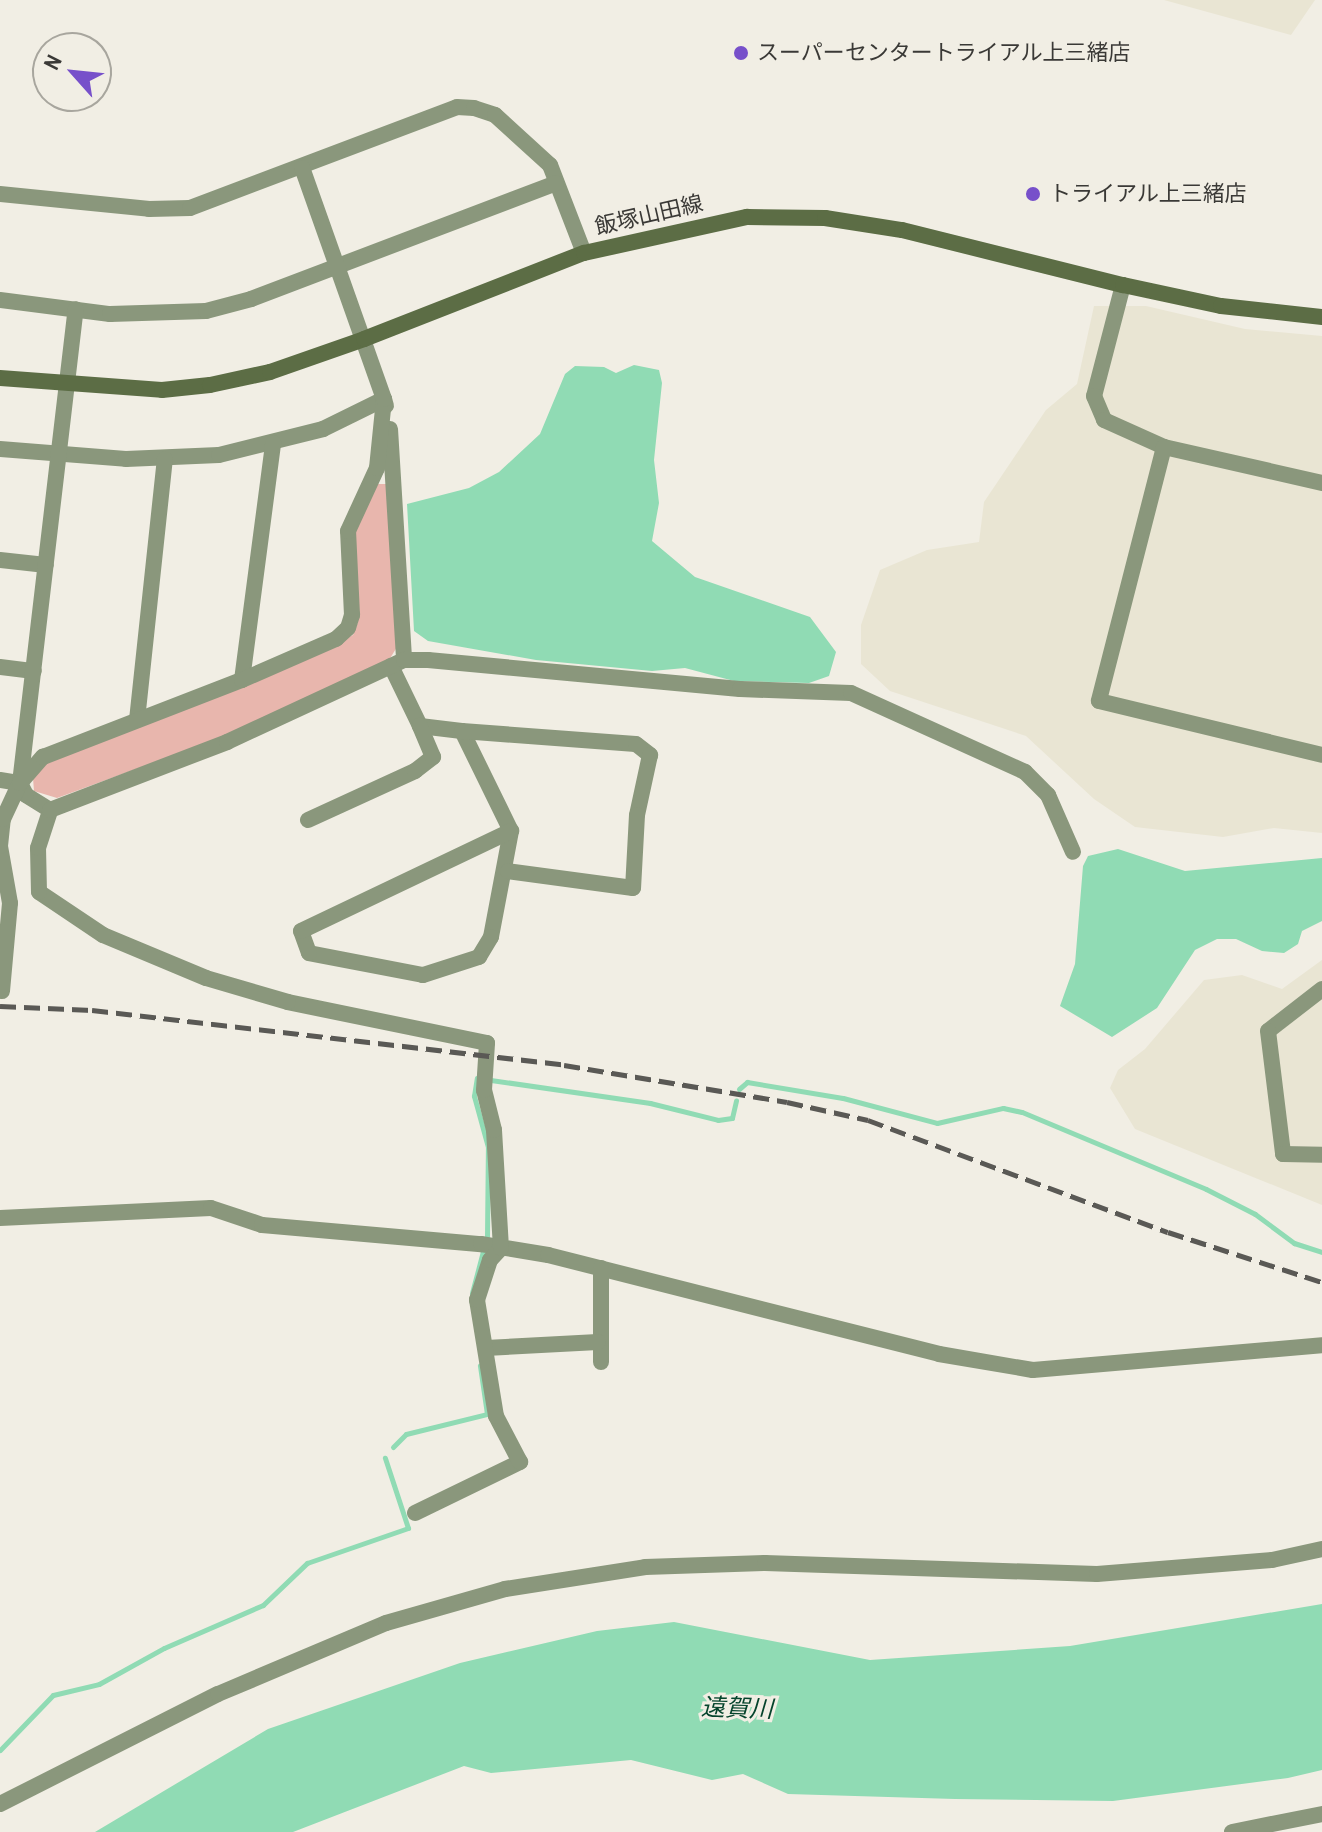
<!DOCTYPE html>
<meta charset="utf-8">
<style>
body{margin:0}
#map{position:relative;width:1322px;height:1832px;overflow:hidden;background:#f1eee4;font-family:"Archivo Narrow","Noto Sans JP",sans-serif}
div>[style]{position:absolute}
.built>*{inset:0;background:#e9e5d3}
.green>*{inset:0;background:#e8b6ad}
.water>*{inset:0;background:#90dbb4}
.stream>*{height:5px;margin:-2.5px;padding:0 2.5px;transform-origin:2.5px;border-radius:2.5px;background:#90dbb4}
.minor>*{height:16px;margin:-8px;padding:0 8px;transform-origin:8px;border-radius:8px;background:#8a977c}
.secondary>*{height:16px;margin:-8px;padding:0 8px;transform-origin:8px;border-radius:8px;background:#5c6d45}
.rail>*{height:5px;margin-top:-2.5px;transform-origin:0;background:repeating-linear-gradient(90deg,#5a5955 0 16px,transparent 0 24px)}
.dots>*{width:22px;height:22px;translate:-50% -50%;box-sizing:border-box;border:4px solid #f1eee4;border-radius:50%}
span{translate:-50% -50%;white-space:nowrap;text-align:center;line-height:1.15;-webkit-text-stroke:6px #f1eee4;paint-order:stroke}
.poi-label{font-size:22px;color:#3a3936}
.left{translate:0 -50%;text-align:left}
.street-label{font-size:22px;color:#3a3936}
.water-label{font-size:24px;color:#05442c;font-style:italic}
.north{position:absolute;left:32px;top:32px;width:80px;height:80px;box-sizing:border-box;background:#f1eee4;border:2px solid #a8a69e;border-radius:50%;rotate:297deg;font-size:22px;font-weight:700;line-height:32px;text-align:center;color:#3a3936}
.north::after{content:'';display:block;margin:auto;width:28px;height:36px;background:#7750ca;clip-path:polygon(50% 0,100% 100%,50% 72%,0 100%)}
</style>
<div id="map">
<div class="built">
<div style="clip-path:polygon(1164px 0,1315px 0,1291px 35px)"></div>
<div style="clip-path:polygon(1094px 306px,1146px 306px,1245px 329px,1322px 336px,1322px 833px,1274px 828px,1223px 837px,1135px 827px,1094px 799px,1026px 736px,890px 691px,861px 664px,861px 625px,880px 570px,927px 550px,979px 542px,984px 502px,1046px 410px,1077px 384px)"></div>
<div style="clip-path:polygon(1322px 960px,1322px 1205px,1135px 1129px,1110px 1088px,1118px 1070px,1145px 1049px,1204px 980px,1242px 975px,1282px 989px)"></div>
</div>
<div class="green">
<div style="clip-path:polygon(376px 484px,386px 484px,397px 647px,389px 660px,223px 737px,57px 798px,34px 791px,33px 778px,44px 764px,353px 635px,358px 622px,353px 534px)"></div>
</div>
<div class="water">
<div style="clip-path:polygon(634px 365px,659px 370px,662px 383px,654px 460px,659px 503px,652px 541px,695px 577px,810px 617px,836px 652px,829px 676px,809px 683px,734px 681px,685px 668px,652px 671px,536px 660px,428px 641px,414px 631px,407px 504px,469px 488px,499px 472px,540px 434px,565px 374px,575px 366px,604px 367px,616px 373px)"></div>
<div style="clip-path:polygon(1118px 849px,1185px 871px,1322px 858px,1322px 921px,1302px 931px,1298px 944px,1284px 953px,1262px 951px,1236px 939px,1217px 939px,1195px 950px,1157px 1008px,1112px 1037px,1060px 1006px,1075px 964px,1083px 866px,1088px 856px)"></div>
<div style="clip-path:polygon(1322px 1604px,1322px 1770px,1288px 1778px,1113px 1801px,955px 1799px,788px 1794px,743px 1774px,712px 1780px,631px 1760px,491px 1773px,464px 1766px,293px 1832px,95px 1832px,268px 1729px,460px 1663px,597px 1631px,674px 1622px,870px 1660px,1070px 1646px)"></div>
</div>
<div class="stream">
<div style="left:739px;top:1089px;width:11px;rotate:-41deg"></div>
<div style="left:747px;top:1082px;width:97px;rotate:9.5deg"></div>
<div style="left:843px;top:1098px;width:97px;rotate:14.9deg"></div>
<div style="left:937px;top:1123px;width:68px;rotate:-12.8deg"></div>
<div style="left:1003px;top:1108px;width:19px;rotate:12deg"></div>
<div style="left:1022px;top:1112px;width:199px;rotate:22.7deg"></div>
<div style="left:1206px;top:1189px;width:55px;rotate:27deg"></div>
<div style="left:1255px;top:1214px;width:49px;rotate:36.6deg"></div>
<div style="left:1294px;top:1243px;width:29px;rotate:18deg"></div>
<div style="left:472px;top:1293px;width:59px;rotate:-75.3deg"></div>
<div style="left:487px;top:1236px;width:89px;rotate:-89.4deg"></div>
<div style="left:488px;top:1147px;width:53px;rotate:-105.4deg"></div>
<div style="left:474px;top:1096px;width:18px;rotate:-81deg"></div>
<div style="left:477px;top:1078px;width:175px;rotate:8.2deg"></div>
<div style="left:650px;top:1103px;width:70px;rotate:14deg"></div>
<div style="left:718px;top:1120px;width:14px;rotate:-8deg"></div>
<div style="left:732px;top:1118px;width:18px;rotate:-77deg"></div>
<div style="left:393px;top:1447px;width:18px;rotate:-45deg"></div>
<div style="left:406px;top:1434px;width:83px;rotate:-13.9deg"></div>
<div style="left:487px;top:1414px;width:49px;rotate:-98.3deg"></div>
<div style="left:0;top:1750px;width:76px;rotate:-46.1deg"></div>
<div style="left:53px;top:1695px;width:47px;rotate:-13.4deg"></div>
<div style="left:99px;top:1684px;width:74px;rotate:-29deg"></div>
<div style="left:164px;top:1648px;width:108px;rotate:-23.5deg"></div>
<div style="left:263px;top:1605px;width:61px;rotate:-43.7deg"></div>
<div style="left:307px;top:1563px;width:107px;rotate:-19.1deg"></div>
<div style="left:408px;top:1528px;width:74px;rotate:-108.2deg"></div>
</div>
<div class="minor">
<div style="left:0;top:194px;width:150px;rotate:5.7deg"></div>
<div style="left:149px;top:209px;width:41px;rotate:-1.4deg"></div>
<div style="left:190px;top:208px;width:285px;rotate:-20.7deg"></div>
<div style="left:457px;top:107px;width:17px;rotate:3deg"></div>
<div style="left:474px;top:108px;width:22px;rotate:18deg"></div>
<div style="left:495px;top:115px;width:74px;rotate:42.3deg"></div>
<div style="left:550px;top:165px;width:94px;rotate:68.9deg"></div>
<div style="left:1123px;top:285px;width:115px;rotate:104.6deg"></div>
<div style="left:1094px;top:396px;width:26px;rotate:67deg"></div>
<div style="left:1104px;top:420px;width:66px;rotate:24.2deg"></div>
<div style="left:1164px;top:447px;width:162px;rotate:12.8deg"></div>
<div style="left:0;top:300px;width:111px;rotate:7.3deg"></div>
<div style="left:110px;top:314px;width:96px;rotate:-1.8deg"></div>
<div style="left:206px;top:311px;width:47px;rotate:-14.9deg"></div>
<div style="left:251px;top:299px;width:326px;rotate:-20.8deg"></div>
<div style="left:390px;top:429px;width:231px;rotate:86.5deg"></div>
<div style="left:1164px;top:447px;width:262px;rotate:104.4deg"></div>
<div style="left:1099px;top:701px;width:229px;rotate:13.6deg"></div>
<div style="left:0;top:449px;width:126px;rotate:4.5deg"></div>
<div style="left:126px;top:459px;width:93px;rotate:-2.5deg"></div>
<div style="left:219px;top:455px;width:107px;rotate:-14deg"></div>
<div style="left:323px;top:429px;width:68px;rotate:-26.2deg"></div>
<div style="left:384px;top:399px;width:7px;rotate:74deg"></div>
<div style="left:0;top:560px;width:46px;rotate:6.2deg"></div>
<div style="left:391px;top:666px;width:67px;rotate:64.2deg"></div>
<div style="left:420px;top:726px;width:42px;rotate:6.8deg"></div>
<div style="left:462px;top:731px;width:111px;rotate:63.9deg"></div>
<div style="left:511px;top:831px;width:108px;rotate:100.7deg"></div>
<div style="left:491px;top:937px;width:23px;rotate:121deg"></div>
<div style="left:479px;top:957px;width:59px;rotate:162.2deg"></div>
<div style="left:423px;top:975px;width:116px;rotate:-169.1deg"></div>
<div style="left:309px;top:953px;width:23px;rotate:-110deg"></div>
<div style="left:301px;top:931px;width:233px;rotate:-25.5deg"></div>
<div style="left:0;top:667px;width:34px;rotate:7deg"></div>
<div style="left:242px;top:680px;width:239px;rotate:-82.5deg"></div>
<div style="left:137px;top:720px;width:262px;rotate:-83.9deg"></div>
<div style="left:462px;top:731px;width:174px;rotate:4.3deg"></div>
<div style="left:636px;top:744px;width:18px;rotate:38deg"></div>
<div style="left:650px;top:755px;width:61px;rotate:102.2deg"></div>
<div style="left:637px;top:815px;width:73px;rotate:93.1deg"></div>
<div style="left:633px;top:888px;width:126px;rotate:-172.3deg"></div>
<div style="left:0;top:780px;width:20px;rotate:9deg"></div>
<div style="left:50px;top:810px;width:28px;rotate:-148deg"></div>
<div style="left:26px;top:795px;width:13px;rotate:-117deg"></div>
<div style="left:20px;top:783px;width:477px;rotate:-83.3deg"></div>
<div style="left:308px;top:820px;width:118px;rotate:-24.6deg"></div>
<div style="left:415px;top:771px;width:23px;rotate:-38deg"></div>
<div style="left:433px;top:757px;width:34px;rotate:-113deg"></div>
<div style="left:1322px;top:989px;width:68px;rotate:142.1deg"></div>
<div style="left:1268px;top:1031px;width:124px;rotate:83deg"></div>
<div style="left:1283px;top:1154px;width:39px;rotate:1deg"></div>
<div style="left:2px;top:991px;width:88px;rotate:-84.8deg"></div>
<div style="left:10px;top:903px;width:58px;rotate:-100deg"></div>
<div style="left:0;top:846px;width:27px;rotate:-84deg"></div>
<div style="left:3px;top:819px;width:40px;rotate:-65deg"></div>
<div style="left:20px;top:783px;width:35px;rotate:-49deg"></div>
<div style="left:43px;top:757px;width:213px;rotate:-21.2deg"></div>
<div style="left:242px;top:680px;width:103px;rotate:-23.6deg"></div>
<div style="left:336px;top:639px;width:16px;rotate:-43deg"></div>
<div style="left:348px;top:628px;width:14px;rotate:-73deg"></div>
<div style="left:352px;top:615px;width:84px;rotate:-92.7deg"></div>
<div style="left:348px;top:531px;width:69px;rotate:-65.3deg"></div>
<div style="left:377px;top:468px;width:69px;rotate:-84.2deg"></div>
<div style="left:384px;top:399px;width:245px;rotate:-109.5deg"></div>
<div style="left:0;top:1218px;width:211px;rotate:-2.7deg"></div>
<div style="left:211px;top:1208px;width:54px;rotate:18.4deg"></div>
<div style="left:262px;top:1225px;width:220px;rotate:5deg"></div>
<div style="left:481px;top:1244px;width:68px;rotate:9.3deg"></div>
<div style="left:548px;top:1255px;width:403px;rotate:14.2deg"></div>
<div style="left:939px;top:1354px;width:95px;rotate:9.7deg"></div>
<div style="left:1033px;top:1370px;width:290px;rotate:-4.9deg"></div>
<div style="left:601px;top:1268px;width:94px;rotate:90deg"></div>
<div style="left:486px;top:1348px;width:112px;rotate:-3.1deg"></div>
<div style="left:415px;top:1513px;width:117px;rotate:-25.9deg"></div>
<div style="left:520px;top:1462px;width:52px;rotate:-117.6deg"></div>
<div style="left:496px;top:1416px;width:118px;rotate:-99.3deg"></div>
<div style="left:477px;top:1300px;width:42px;rotate:-72deg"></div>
<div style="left:490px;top:1260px;width:16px;rotate:-47deg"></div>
<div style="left:501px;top:1248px;width:118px;rotate:-93.4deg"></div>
<div style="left:494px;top:1130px;width:41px;rotate:-104deg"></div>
<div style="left:484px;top:1090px;width:47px;rotate:-86.3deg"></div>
<div style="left:487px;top:1043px;width:203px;rotate:-168.4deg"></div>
<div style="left:288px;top:1002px;width:85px;rotate:-163.7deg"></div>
<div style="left:206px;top:978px;width:112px;rotate:-157.3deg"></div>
<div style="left:103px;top:935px;width:77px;rotate:-146.1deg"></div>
<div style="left:39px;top:892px;width:44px;rotate:-91.3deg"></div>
<div style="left:38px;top:848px;width:40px;rotate:-72deg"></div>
<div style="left:50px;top:810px;width:190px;rotate:-21deg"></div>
<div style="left:227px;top:742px;width:195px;rotate:-24.9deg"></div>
<div style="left:404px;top:660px;width:24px"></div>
<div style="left:428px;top:660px;width:313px;rotate:5.3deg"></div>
<div style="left:740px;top:689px;width:111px;rotate:2.1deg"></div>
<div style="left:851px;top:693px;width:191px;rotate:24.4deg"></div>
<div style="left:1025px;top:772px;width:33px;rotate:45deg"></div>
<div style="left:1048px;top:795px;width:62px;rotate:66.3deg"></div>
<div style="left:0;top:1804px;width:244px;rotate:-26.8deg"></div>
<div style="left:218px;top:1694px;width:182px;rotate:-22.9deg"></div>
<div style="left:386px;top:1623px;width:124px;rotate:-15.9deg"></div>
<div style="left:505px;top:1589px;width:142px;rotate:-8.9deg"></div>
<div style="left:645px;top:1567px;width:120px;rotate:-1.9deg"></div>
<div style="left:765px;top:1563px;width:332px;rotate:1.9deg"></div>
<div style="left:1097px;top:1574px;width:176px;rotate:-4.6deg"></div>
<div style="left:1272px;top:1560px;width:51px;rotate:-12.4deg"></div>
<div style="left:1232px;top:1832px;width:92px;rotate:-11.3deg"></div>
</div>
<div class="secondary">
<div style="left:0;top:378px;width:162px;rotate:4.2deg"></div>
<div style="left:162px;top:390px;width:48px;rotate:-5.9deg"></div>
<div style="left:210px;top:385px;width:61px;rotate:-12.2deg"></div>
<div style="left:270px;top:372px;width:100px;rotate:-19.3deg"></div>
<div style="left:364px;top:339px;width:236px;rotate:-21.4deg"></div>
<div style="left:584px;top:253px;width:167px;rotate:-12.5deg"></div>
<div style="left:747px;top:217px;width:78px;rotate:0.7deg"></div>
<div style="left:825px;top:218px;width:78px;rotate:8.9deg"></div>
<div style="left:902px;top:230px;width:228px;rotate:14deg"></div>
<div style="left:1123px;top:285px;width:100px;rotate:12.1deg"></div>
<div style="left:1221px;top:306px;width:102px;rotate:6.2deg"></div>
</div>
<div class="rail">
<div style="left:0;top:1006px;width:92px;rotate:2.5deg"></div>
<div style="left:92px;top:1010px;width:475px;rotate:6.6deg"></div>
<div style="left:564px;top:1065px;width:226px;rotate:9.4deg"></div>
<div style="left:787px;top:1102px;width:83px;rotate:12.5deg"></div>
<div style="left:868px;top:1120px;width:320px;rotate:20.5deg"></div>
<div style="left:1168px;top:1232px;width:162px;rotate:18deg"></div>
</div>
<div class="dots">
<div style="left:741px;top:53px;background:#7750ca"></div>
<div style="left:1033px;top:194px;background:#7750ca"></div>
</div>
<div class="poi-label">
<span class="left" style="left:757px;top:53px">スーパーセンタートライアル上三緒店</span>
<span class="left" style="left:1049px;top:194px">トライアル上三緒店</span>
</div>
<div class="street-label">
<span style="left:649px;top:215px;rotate:-13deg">飯塚山田線</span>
</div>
<div class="water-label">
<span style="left:737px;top:1708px;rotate:2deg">遠賀川</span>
</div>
<div class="north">N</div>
</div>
